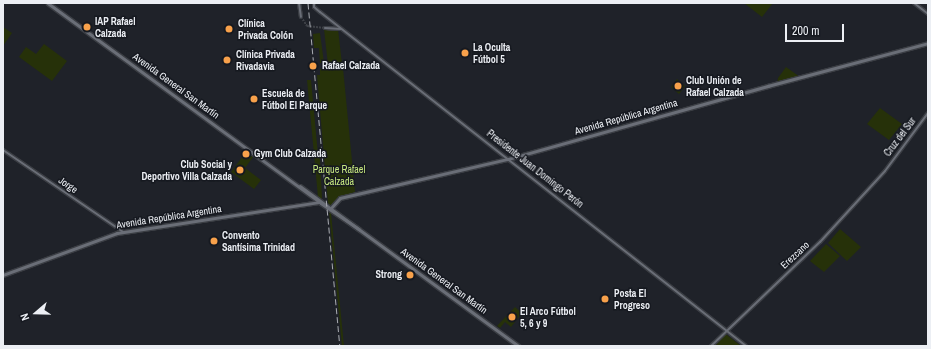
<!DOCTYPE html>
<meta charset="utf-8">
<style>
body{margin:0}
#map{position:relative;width:931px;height:349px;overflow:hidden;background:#1f2229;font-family:"Archivo Narrow",sans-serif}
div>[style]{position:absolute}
.green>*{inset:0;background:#263109}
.tertiary-tunnel>*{height:2px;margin-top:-1px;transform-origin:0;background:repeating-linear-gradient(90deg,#3e4147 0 2px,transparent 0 3px)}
.roads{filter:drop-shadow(1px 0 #3b3e44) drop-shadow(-1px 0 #3b3e44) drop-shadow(0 1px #3b3e44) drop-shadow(0 -1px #3b3e44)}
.tertiary>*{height:2px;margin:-1px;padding:0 1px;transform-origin:1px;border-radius:1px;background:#6a6e77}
.secondary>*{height:2.5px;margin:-1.25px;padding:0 1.25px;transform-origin:1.25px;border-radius:1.25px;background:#6a6e77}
.rail>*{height:1px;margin-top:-0.5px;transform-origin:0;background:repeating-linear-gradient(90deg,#a9acb2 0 6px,transparent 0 9px)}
.dots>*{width:11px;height:11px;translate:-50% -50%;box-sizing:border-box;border:2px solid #161920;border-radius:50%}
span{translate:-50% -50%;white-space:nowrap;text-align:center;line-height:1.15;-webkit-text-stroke:3px #161920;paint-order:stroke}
.poi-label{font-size:10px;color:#eceff4;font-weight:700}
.left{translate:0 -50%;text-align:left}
.right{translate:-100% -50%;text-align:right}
.street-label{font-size:10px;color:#eceff4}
.park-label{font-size:10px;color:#c8e981}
.frame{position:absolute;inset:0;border:4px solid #eceff4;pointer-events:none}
.north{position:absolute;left:16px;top:293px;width:40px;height:40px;-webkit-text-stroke:3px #161920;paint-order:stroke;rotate:250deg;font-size:11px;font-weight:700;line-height:16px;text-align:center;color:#eceff4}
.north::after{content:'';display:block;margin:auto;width:14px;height:18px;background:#eceff4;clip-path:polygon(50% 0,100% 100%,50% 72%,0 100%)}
.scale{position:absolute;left:785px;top:24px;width:59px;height:18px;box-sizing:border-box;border:2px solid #eceff4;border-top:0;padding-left:5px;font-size:12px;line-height:14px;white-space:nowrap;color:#eceff4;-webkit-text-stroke:3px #161920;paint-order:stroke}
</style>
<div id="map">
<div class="green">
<div style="clip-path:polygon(744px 3px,773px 3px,762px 17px)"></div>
<div style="clip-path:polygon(3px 27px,12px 33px,3px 46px)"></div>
<div style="clip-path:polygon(324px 29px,338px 29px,342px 64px,328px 65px)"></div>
<div style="clip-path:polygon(320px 33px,324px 63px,320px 63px,319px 48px,314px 48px,313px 34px)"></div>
<div style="clip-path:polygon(44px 44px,67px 61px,52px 81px,19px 57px,26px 47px,36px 54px)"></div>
<div style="clip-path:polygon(341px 67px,343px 68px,355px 192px,338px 198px,330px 206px,328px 203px,317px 75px,320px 75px,320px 69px)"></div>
<div style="clip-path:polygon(786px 67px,800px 77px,777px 83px,778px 78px)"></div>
<div style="clip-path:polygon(677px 79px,685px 86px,679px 94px,671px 87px)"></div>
<div style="clip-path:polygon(307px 80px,311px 80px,318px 155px,320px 159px,322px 199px,318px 197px)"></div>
<div style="clip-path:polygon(880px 108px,902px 124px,889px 140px,867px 124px)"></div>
<div style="clip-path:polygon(246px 152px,253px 157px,245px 168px,261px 180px,254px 189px,231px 172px)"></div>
<div style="clip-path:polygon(329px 211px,331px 213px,344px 346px,342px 346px)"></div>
<div style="clip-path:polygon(840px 229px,861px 247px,847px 261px,828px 243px)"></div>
<div style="clip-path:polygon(826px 244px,840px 256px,824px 272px,810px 261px)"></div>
<div style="clip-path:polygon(515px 307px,522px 313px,511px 327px,505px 322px,500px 328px,497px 326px)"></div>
<div style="clip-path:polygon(725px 335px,727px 335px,741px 346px,715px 346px)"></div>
</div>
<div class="tertiary-tunnel">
<div style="left:301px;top:17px;width:11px;rotate:56deg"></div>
<div style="left:307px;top:26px;width:18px;rotate:6deg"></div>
</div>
<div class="roads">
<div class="tertiary">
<div style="left:299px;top:3px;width:14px;rotate:82deg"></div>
<div style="left:314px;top:3px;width:4px;rotate:90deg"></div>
<div style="left:314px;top:7px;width:8px;rotate:40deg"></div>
<div style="left:320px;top:12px;width:541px;rotate:38.1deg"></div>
<div style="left:914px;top:3px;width:18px;rotate:38deg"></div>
<div style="left:325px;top:28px;width:16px;rotate:4deg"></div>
<div style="left:3px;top:150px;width:145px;rotate:34.3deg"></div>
<div style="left:711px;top:346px;width:151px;rotate:-43.7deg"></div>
<div style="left:820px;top:242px;width:96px;rotate:-47.5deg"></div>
<div style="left:885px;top:171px;width:72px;rotate:-53.4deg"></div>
</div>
<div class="secondary">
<div style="left:48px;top:3px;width:338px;rotate:36.2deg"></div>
<div style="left:321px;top:203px;width:46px;rotate:34.4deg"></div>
<div style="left:300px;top:186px;width:271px;rotate:36.2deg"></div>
<div style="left:331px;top:208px;width:13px;rotate:-48deg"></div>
<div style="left:340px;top:198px;width:172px;rotate:-13.1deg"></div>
<div style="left:508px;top:159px;width:270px;rotate:-15.7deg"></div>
<div style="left:768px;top:86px;width:166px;rotate:-15deg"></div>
<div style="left:3px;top:275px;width:121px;rotate:-20.2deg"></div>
<div style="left:117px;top:233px;width:204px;rotate:-8.7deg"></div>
</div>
</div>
<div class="rail">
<div style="left:308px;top:3px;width:344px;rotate:84.7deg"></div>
</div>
<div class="dots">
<div style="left:87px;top:27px;background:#f8a14b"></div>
<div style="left:229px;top:29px;background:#f8a14b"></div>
<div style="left:465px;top:53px;background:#f8a14b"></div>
<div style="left:227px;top:60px;background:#f8a14b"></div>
<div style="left:313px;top:66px;background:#f8a14b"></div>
<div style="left:678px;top:86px;background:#f8a14b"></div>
<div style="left:254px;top:99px;background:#f8a14b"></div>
<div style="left:246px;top:154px;background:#f8a14b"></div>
<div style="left:240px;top:170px;background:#f8a14b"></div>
<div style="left:214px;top:241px;background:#f8a14b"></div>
<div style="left:410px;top:275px;background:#f8a14b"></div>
<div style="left:605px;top:299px;background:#f8a14b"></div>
<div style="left:512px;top:317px;background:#f8a14b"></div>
</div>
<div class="poi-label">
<span class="left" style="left:95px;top:27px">IAP Rafael<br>Calzada</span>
<span class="left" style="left:238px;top:29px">Clínica<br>Privada Colón</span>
<span class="left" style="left:473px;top:53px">La Oculta<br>Fútbol 5</span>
<span class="left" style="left:236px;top:60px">Clínica Privada<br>Rivadavia</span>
<span class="left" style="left:322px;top:66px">Rafael Calzada</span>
<span class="left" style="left:686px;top:86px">Club Unión de<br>Rafael Calzada</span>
<span class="left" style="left:262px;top:99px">Escuela de<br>Fútbol El Parque</span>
<span class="left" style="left:254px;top:154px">Gym Club Calzada</span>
<span class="right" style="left:232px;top:170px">Club Social y<br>Deportivo Villa Calzada</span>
<span class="left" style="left:222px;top:241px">Convento<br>Santísima Trinidad</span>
<span class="right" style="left:402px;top:275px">Strong</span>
<span class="left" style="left:614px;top:299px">Posta El<br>Progreso</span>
<span class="left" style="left:520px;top:317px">El Arco Fútbol<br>5, 6 y 9</span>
</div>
<div class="street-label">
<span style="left:176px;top:86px;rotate:36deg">Avenida General San Martín</span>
<span style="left:626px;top:117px;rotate:-16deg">Avenida República Argentina</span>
<span style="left:900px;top:137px;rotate:-53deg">Cruz del Sur</span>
<span style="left:535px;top:169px;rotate:38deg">Presidente Juan Domingo Perón</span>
<span style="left:68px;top:185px;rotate:34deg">Jorge</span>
<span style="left:169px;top:217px;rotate:-9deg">Avenida República Argentina</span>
<span style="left:795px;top:255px;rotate:-43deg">Erezcano</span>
<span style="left:444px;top:281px;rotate:36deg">Avenida General San Martín</span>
</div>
<div class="park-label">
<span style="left:339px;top:175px">Parque Rafael<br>Calzada</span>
</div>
<div class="frame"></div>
<div class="north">N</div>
<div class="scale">200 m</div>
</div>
